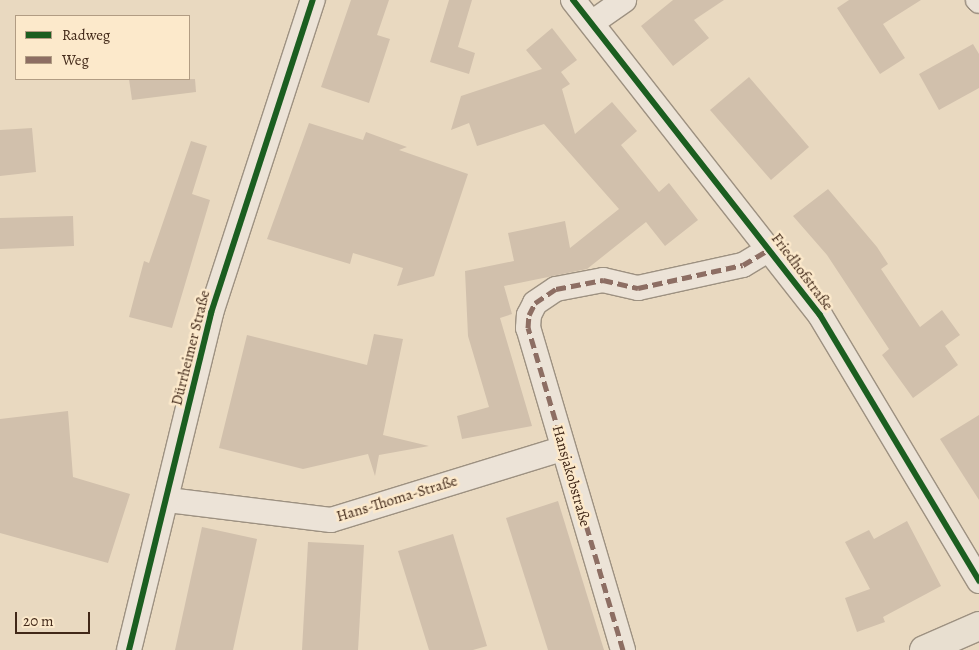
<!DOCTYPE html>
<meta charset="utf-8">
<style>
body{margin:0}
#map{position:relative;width:979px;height:650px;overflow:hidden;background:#e9d9c0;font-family:Alegreya,serif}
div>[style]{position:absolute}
.building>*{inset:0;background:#d1c0ac}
.roads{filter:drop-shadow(1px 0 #9d9181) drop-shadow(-1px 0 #9d9181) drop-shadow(0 1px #9d9181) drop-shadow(0 -1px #9d9181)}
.minor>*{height:24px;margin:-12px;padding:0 12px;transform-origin:12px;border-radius:12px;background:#ece3d7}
.major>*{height:28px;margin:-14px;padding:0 14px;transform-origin:14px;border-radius:14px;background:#e8dfd0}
.quiet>*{height:5px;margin-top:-2.5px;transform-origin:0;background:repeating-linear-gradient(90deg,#8d6e63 0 10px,transparent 0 15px)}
.cycleway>*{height:6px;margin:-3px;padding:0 3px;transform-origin:3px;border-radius:3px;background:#1b5e20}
span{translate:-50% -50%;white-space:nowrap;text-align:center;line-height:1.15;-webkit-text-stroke:5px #fce9cb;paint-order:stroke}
.street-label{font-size:15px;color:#412818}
.legend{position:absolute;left:15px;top:15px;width:175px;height:65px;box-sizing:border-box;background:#fce9cb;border:1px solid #b19c83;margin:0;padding:6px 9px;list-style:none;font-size:15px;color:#412818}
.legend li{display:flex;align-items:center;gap:10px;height:25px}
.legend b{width:25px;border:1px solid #b19c83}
.scale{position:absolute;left:15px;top:612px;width:75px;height:22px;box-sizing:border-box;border:2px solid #412818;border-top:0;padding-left:6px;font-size:15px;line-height:18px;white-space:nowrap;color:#412818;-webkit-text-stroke:4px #fce9cb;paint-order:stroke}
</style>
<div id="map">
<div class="building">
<div style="clip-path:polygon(351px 0,389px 0,377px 35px,390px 39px,369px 103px,321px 87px)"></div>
<div style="clip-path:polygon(449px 0,472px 0,458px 47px,475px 53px,469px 74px,430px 62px)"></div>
<div style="clip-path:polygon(673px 0,724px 0,694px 20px,709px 38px,673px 66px,641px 26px)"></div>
<div style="clip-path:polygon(849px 0,921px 0,883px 24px,905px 58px,880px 74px,837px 8px)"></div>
<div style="clip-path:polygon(552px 28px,577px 60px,561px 72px,570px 84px,562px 89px,575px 134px,612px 102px,637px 131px,621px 145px,659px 192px,669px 183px,698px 220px,665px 246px,646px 222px,587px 269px,504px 286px,512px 314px,500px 318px,532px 426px,462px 439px,457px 416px,489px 407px,468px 336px,465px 271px,514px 261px,508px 233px,565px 221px,570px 248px,619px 209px,544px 124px,477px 146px,469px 123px,451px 130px,461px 96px,542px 69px,526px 50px)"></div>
<div style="clip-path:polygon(973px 44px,979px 54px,979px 88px,939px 110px,919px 74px)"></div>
<div style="clip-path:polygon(749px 77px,809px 147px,771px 180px,710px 110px)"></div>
<div style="clip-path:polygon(129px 79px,195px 79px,196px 92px,132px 100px)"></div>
<div style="clip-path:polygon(309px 123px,363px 140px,366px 132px,407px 147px,399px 150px,468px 174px,434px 276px,397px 286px,403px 268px,353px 253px,350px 264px,267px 239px)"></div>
<div style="clip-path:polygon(32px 128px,36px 172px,0 176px,0 130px)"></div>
<div style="clip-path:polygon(191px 141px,207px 146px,192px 194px,210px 200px,172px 328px,129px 317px,144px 261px,149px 263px)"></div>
<div style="clip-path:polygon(828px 189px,877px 247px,888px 264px,881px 269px,920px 327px,942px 310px,960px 335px,945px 346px,958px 365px,913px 398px,882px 355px,889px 349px,827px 255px,793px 216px)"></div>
<div style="clip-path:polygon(73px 216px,74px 246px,0 249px,0 218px)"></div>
<div style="clip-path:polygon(374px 334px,403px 339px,383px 435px,429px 446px,379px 455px,375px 476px,368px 454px,303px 469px,219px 448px,247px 335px,367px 365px)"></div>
<div style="clip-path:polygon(68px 411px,73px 477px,130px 494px,108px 563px,0 533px,0 419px)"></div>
<div style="clip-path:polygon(979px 415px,979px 500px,940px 439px)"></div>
<div style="clip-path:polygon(558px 501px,604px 650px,548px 650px,506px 518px)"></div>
<div style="clip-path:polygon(907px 521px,941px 586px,883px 617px,885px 622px,857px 632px,845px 598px,870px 589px,845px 542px,869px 530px,874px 539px)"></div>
<div style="clip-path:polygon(202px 527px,257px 539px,233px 650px,175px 650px)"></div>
<div style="clip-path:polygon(453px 534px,487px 646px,473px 650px,429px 650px,398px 551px)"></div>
<div style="clip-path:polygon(308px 542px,364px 545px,358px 650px,302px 650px)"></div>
</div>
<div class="roads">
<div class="minor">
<div style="left:573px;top:0;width:400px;rotate:51.9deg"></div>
<div style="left:820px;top:315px;width:310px;rotate:59.1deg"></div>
<div style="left:978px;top:0;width:1px;rotate:45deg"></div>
<div style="left:593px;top:22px;width:38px;rotate:-35deg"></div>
<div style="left:168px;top:500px;width:164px;rotate:7deg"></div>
<div style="left:331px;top:520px;width:242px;rotate:-17.1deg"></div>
<div style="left:129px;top:650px;width:347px;rotate:-76.3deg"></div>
<div style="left:211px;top:313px;width:329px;rotate:-72deg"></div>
<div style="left:623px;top:650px;width:336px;rotate:-106.4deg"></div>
<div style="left:528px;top:328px;width:13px;rotate:-86deg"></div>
<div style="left:529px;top:315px;width:13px;rotate:-63deg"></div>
<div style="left:535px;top:303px;width:25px;rotate:-34deg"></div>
<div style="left:556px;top:289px;width:48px;rotate:-10.8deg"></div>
<div style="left:603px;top:280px;width:36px;rotate:13deg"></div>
<div style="left:638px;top:288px;width:107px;rotate:-12.4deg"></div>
<div style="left:743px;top:265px;width:31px;rotate:-31deg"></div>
</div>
<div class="major">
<div style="left:924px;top:650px;width:60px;rotate:-23.6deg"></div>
</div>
</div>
<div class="quiet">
<div style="left:623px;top:650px;width:336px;rotate:-106.4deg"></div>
<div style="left:528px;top:328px;width:13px;rotate:-86deg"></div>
<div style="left:529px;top:315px;width:13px;rotate:-63deg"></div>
<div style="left:535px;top:303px;width:25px;rotate:-34deg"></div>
<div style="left:556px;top:289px;width:48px;rotate:-10.8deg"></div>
<div style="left:603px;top:280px;width:36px;rotate:13deg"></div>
<div style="left:638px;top:288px;width:107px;rotate:-12.4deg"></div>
<div style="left:743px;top:265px;width:31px;rotate:-31deg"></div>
</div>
<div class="cycleway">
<div style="left:573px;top:0;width:400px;rotate:51.9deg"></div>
<div style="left:820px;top:315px;width:310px;rotate:59.1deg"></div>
<div style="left:129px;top:650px;width:347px;rotate:-76.3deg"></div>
<div style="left:211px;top:313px;width:329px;rotate:-72deg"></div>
</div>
<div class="street-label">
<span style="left:802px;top:272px;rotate:53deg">Friedhofstraße</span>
<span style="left:191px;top:348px;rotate:-76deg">Dürrheimer Straße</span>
<span style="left:571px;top:476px;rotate:74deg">Hansjakobstraße</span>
<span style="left:397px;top:499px;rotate:-17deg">Hans-Thoma-Straße</span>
</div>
<ul class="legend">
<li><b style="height:6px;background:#1b5e20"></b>Radweg</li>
<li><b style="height:6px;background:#8d6e63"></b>Weg</li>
</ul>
<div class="scale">20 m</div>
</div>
